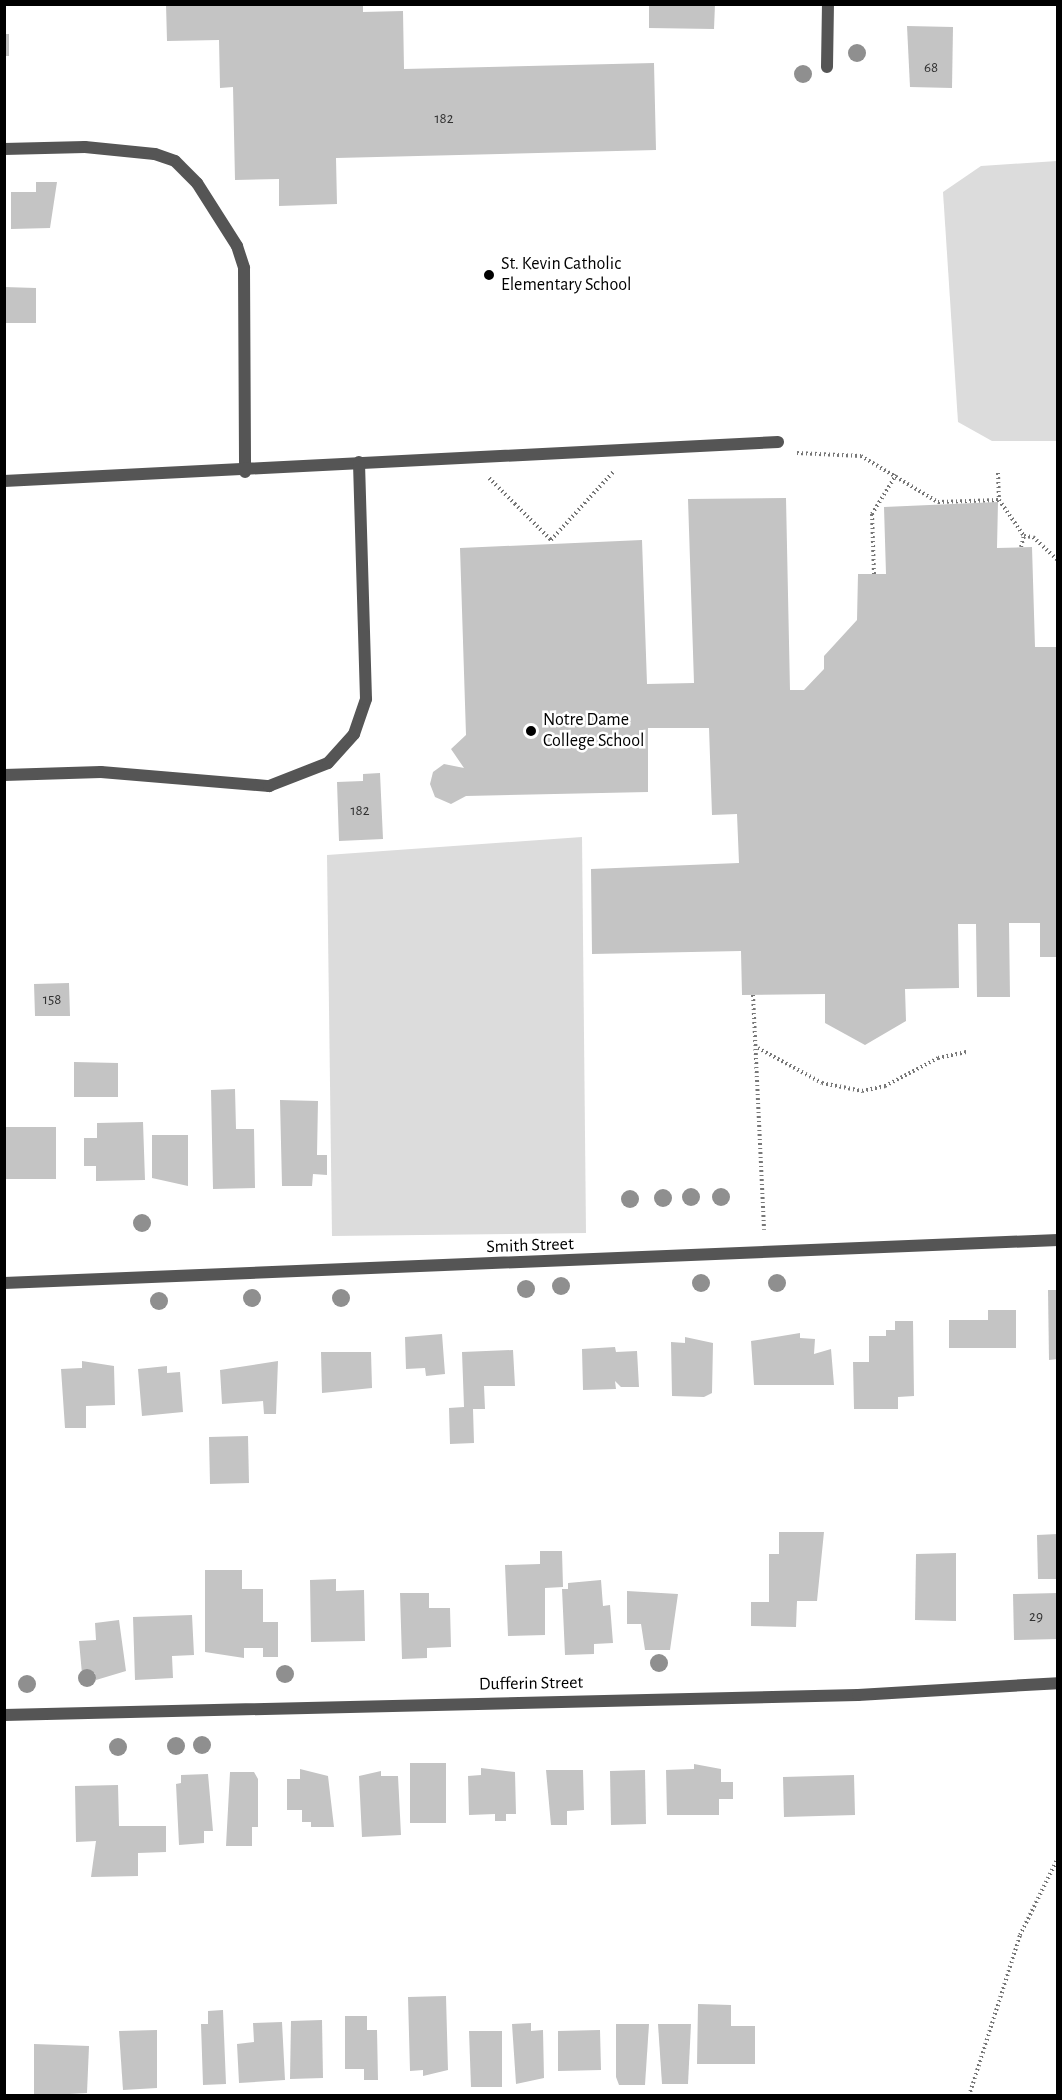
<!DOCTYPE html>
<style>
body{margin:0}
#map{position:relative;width:1062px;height:2100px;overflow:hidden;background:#fff;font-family:"Alegreya Sans",sans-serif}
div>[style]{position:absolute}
.green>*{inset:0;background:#dcdcdc}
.building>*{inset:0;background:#c4c4c4}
.path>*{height:4px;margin-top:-2px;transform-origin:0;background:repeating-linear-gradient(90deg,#777 0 1.5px,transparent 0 4.5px)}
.lane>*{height:12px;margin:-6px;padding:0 6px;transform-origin:6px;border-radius:6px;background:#555}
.street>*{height:12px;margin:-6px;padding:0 6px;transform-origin:6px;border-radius:6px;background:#555}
.trees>*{width:18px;height:18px;margin:-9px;border-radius:50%;background:#8f8f8f}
.dots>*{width:16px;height:16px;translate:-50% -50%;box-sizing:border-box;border:3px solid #fff;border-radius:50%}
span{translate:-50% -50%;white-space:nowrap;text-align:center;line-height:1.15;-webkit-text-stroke:5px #fff;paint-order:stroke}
.number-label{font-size:15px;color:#313131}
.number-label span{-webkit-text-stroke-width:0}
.poi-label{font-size:18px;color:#000}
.left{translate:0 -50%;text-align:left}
.street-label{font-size:18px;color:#000}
.frame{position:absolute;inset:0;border:6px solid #000;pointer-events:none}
</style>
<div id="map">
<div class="green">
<div style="clip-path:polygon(1057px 161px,1057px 441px,992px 441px,958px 422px,943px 192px,981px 166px)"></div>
<div style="clip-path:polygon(582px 837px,586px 1233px,332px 1236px,327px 855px)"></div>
</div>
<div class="building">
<div style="clip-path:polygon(166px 4px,363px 4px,363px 12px,403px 11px,404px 69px,654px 63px,656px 150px,336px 158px,337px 204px,279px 206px,279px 179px,235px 180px,233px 87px,220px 88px,219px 40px,167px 41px)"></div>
<div style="clip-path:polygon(649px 4px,715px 4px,714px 29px,649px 28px)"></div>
<div style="clip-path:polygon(907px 26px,953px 27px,952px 88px,910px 87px)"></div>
<div style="clip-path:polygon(4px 34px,9px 34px,9px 56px,4px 56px)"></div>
<div style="clip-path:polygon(36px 182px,57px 182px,50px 228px,11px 229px,11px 192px,36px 192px)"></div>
<div style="clip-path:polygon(4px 287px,36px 288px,36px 323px,4px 323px)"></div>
<div style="clip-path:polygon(786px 498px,790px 690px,804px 690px,824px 669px,824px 656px,857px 620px,858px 574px,886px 574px,884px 507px,998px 502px,997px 548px,1032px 547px,1035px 647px,1058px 647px,1058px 957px,1040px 957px,1040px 923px,1009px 923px,1010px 997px,977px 997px,976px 924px,958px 924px,959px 988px,905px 989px,906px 1021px,865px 1045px,825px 1023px,825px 994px,742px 995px,741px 951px,592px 954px,591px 869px,739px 863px,737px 814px,712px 815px,709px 728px,648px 728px,648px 792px,466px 796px,451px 804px,435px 797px,430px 784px,433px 772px,444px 764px,464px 768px,451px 749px,466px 735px,460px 548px,642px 540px,647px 684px,694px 683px,688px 499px)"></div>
<div style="clip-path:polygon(380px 773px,383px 839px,339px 841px,337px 782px,363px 781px,363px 774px)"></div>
<div style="clip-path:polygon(69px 983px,70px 1016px,35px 1016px,34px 984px)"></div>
<div style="clip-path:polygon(74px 1062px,118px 1063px,118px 1097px,74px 1097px)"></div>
<div style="clip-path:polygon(235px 1089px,236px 1129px,254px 1129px,255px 1188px,213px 1189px,211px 1090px)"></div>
<div style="clip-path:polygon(280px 1100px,318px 1101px,317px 1155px,327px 1155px,327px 1175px,313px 1174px,312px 1186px,282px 1186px)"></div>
<div style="clip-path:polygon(143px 1122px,145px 1180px,96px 1181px,96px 1166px,84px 1166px,84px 1138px,97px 1138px,97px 1123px)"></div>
<div style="clip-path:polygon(4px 1127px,56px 1127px,56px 1179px,4px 1179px)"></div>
<div style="clip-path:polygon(152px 1135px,188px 1135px,188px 1186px,152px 1178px)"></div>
<div style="clip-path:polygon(1048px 1290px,1058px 1290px,1058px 1359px,1049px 1360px)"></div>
<div style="clip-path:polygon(988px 1310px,1016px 1310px,1016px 1348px,949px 1348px,949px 1320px,988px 1320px)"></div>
<div style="clip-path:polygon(895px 1321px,913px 1321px,914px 1396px,898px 1397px,898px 1409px,854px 1409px,853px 1362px,869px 1362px,869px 1336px,886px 1336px,886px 1330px,895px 1330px)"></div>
<div style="clip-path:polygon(800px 1333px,800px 1338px,815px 1339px,814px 1354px,831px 1349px,834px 1385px,754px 1385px,751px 1341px)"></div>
<div style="clip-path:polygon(442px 1334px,445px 1374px,426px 1376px,425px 1368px,406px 1369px,405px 1337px)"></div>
<div style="clip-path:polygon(685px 1337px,713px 1343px,712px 1393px,704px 1397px,672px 1396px,671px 1342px,685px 1343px)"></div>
<div style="clip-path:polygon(615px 1347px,616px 1352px,637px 1351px,639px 1387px,621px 1387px,615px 1381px,616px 1389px,583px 1390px,582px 1349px)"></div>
<div style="clip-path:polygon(513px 1350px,515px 1386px,484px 1386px,485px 1409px,473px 1409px,474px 1443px,450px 1444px,449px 1408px,464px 1407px,462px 1352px)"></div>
<div style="clip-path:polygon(321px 1352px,371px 1352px,372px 1388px,322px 1393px)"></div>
<div style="clip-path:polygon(82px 1361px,114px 1366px,115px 1405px,86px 1406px,86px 1428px,65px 1428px,61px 1369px,82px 1368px)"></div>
<div style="clip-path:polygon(278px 1361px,276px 1414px,264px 1414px,263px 1401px,222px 1404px,220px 1370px)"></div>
<div style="clip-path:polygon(167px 1366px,167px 1373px,180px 1372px,183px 1412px,142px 1416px,138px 1369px)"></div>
<div style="clip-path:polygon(248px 1436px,249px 1483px,210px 1484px,209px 1437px)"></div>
<div style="clip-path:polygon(779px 1532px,824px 1532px,817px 1601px,797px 1601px,796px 1627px,751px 1626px,751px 1602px,769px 1602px,769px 1554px,779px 1554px)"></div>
<div style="clip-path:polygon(1058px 1534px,1058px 1579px,1038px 1579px,1037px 1535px)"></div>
<div style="clip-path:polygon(540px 1551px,562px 1551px,563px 1587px,545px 1588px,545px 1635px,508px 1636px,505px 1565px,540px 1564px)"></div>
<div style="clip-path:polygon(956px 1553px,956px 1621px,915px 1620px,916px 1554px)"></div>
<div style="clip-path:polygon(205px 1570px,242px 1570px,242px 1589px,263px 1589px,263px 1622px,278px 1622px,278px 1657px,263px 1657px,263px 1648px,244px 1648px,244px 1658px,205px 1652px)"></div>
<div style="clip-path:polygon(336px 1579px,336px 1591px,364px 1590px,365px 1641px,311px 1642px,310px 1580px)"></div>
<div style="clip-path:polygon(601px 1580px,603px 1606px,610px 1605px,613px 1643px,594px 1644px,594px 1654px,565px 1655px,562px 1589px,568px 1589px,568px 1583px)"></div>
<div style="clip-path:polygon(627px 1591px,678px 1594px,670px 1650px,645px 1650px,641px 1624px,627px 1624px)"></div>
<div style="clip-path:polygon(400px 1593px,429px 1593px,429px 1608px,450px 1608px,451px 1647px,427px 1648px,427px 1658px,402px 1659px)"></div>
<div style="clip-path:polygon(1058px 1593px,1058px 1639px,1014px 1640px,1013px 1594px)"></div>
<div style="clip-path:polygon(192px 1615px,194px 1655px,172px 1656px,173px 1678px,135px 1680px,133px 1617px)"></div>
<div style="clip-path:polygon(119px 1620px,126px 1671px,96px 1680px,95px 1673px,82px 1674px,79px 1641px,96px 1640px,95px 1623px)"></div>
<div style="clip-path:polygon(410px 1763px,446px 1763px,446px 1823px,410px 1823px)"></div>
<div style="clip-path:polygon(694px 1764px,721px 1769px,721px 1782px,733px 1782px,733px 1799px,719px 1799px,719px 1815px,667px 1815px,666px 1770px,694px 1769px)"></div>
<div style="clip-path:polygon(481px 1768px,515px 1772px,516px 1814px,506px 1814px,506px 1821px,495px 1821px,495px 1814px,469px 1815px,468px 1776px,481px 1775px)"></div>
<div style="clip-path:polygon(300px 1769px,328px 1776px,334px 1827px,311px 1827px,311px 1822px,302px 1822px,302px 1810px,287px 1810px,287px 1779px,300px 1779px)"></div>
<div style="clip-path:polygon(546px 1770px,583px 1770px,584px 1810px,567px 1811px,567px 1825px,551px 1825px)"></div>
<div style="clip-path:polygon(645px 1770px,646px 1824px,611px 1825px,610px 1771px)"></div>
<div style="clip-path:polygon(381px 1771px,381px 1776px,398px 1776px,401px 1835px,362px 1837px,359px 1776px)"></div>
<div style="clip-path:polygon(230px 1772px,254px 1772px,258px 1779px,258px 1827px,252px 1827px,252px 1846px,226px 1846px)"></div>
<div style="clip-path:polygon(208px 1774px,213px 1831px,204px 1831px,204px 1843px,179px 1845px,176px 1784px,181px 1783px,181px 1775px)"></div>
<div style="clip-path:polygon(854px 1775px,855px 1815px,784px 1817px,783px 1777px)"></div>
<div style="clip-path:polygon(118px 1785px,119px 1826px,166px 1826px,166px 1852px,138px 1853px,138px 1876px,91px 1877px,96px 1841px,76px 1842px,75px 1786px)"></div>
<div style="clip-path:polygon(446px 1996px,448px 2070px,423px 2076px,423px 2070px,410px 2071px,408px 1997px)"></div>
<div style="clip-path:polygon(698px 2004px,731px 2005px,731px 2026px,755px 2026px,755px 2064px,697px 2064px)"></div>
<div style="clip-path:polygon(223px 2010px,226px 2084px,203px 2085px,201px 2024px,208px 2024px,208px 2011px)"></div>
<div style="clip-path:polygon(345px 2016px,367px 2016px,367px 2030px,377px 2030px,378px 2080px,364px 2080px,364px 2069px,345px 2069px)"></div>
<div style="clip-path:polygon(322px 2020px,323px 2078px,290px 2079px,291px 2021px)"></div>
<div style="clip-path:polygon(282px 2022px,285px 2080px,239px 2083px,237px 2044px,254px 2042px,253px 2023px)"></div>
<div style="clip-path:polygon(531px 2023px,531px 2031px,543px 2030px,544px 2078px,516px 2084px,512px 2024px)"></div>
<div style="clip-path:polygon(616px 2024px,649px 2024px,645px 2085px,619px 2085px,616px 2077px)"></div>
<div style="clip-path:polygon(658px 2024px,691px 2024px,688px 2084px,662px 2084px)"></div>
<div style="clip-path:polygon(157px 2030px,157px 2088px,123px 2090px,119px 2031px)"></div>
<div style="clip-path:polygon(600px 2030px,601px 2070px,558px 2071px,558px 2031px)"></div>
<div style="clip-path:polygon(469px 2031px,502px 2031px,502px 2087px,471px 2087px)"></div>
<div style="clip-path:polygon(34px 2044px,89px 2046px,87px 2093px,34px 2096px)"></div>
</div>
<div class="path">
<div style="left:797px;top:453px;width:64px;rotate:2.7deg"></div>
<div style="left:861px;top:456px;width:90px;rotate:30.9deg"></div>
<div style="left:938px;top:502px;width:61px;rotate:-1.9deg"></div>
<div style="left:998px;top:473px;width:27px;rotate:88deg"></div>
<div style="left:999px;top:500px;width:44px;rotate:55.2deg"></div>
<div style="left:1024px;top:536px;width:9px;rotate:6deg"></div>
<div style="left:1033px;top:537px;width:34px;rotate:43deg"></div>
<div style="left:489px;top:478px;width:88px;rotate:45deg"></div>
<div style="left:551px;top:540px;width:92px;rotate:-47.6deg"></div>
<div style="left:1021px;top:547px;width:11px;rotate:-75deg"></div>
<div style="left:874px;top:574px;width:60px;rotate:-91.9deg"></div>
<div style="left:872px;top:514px;width:46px;rotate:-58.4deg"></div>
<div style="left:753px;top:995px;width:235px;rotate:87.3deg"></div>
<div style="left:758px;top:1048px;width:73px;rotate:28.7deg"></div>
<div style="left:822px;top:1083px;width:41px;rotate:11.3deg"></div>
<div style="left:862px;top:1091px;width:24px;rotate:-12deg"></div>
<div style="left:885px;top:1086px;width:60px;rotate:-27.8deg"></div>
<div style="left:938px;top:1058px;width:30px;rotate:-12deg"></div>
<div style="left:969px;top:2096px;width:169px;rotate:-72.4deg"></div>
<div style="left:1020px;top:1935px;width:86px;rotate:-63.7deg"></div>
</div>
<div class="lane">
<div style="left:4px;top:149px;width:81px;rotate:-1.4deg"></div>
<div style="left:85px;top:147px;width:70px;rotate:5.7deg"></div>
<div style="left:155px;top:154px;width:21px;rotate:19deg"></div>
<div style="left:175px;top:161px;width:31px;rotate:45deg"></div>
<div style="left:197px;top:183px;width:75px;rotate:57.6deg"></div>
<div style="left:237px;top:246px;width:23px;rotate:72deg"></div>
<div style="left:244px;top:268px;width:204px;rotate:89.7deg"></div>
<div style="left:4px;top:481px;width:775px;rotate:-2.88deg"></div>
<div style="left:4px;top:775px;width:97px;rotate:-1.8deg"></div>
<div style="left:101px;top:772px;width:169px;rotate:4.8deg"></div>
<div style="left:269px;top:786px;width:63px;rotate:-21.3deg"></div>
<div style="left:328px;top:763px;width:39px;rotate:-48deg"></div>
<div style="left:354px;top:734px;width:37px;rotate:-71deg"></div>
<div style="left:366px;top:699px;width:237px;rotate:-91.7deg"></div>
</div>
<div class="street">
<div style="left:827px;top:67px;width:63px;rotate:-89.1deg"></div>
<div style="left:4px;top:1283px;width:1055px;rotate:-2.34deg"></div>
<div style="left:4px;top:1715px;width:854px;rotate:-1.34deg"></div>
<div style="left:858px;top:1695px;width:200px;rotate:-3.4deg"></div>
</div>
<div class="trees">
<div style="left:857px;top:53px"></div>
<div style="left:803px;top:74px"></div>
<div style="left:691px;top:1197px"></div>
<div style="left:721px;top:1197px"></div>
<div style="left:663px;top:1198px"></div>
<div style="left:630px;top:1199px"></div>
<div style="left:142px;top:1223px"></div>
<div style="left:701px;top:1283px"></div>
<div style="left:777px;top:1283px"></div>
<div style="left:561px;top:1286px"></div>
<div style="left:526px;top:1289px"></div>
<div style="left:252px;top:1298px"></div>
<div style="left:341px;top:1298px"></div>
<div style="left:159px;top:1301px"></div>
<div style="left:659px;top:1663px"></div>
<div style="left:285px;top:1674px"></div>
<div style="left:87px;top:1678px"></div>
<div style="left:27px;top:1684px"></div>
<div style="left:202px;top:1745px"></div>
<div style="left:176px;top:1746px"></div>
<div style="left:118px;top:1747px"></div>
</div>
<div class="dots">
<div style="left:489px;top:275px;background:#000"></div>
<div style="left:531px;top:731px;background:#000"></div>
</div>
<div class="number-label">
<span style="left:931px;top:68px">68</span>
<span style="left:444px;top:119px">182</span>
<span style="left:360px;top:811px">182</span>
<span style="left:52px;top:1000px">158</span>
<span style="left:1036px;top:1617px">29</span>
</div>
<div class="poi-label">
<span class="left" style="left:501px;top:275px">St. Kevin Catholic<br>Elementary School</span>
<span class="left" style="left:543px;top:731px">Notre Dame<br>College School</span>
</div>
<div class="street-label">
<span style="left:530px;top:1246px;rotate:-2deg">Smith Street</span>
<span style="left:531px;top:1684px;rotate:-1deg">Dufferin Street</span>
</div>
<div class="frame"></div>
</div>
